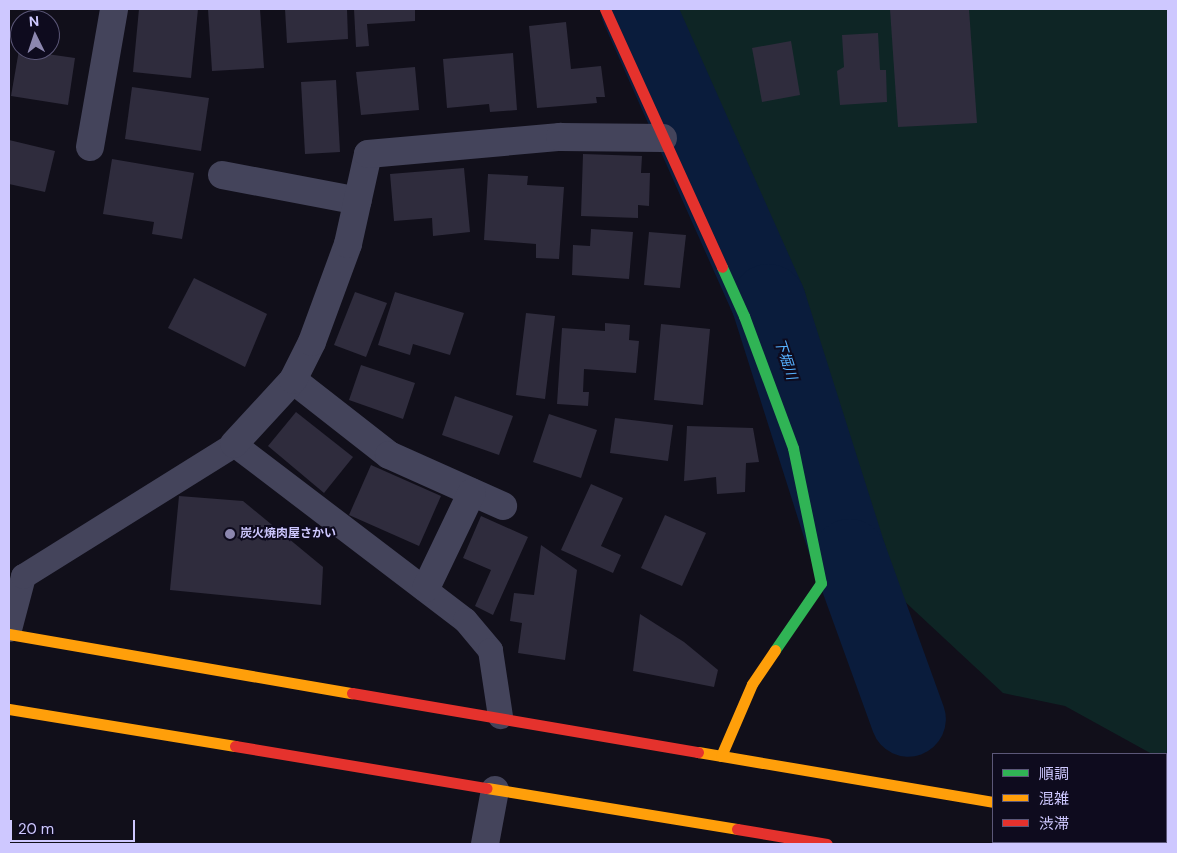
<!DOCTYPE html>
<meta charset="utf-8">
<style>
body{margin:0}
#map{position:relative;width:1177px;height:853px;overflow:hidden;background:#110f1a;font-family:"DM Sans","Noto Sans JP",sans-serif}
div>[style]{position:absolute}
.green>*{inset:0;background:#0e2525}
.river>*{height:75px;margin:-37.5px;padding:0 37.5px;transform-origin:37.5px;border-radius:37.5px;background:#0a1c3c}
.building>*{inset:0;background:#2f2c3d}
.lane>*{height:25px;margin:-12.5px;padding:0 12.5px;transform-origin:12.5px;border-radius:12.5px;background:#44445b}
.street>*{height:28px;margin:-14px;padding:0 14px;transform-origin:14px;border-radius:14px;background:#44445b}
.fast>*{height:11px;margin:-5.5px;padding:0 5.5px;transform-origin:5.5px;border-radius:5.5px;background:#30b455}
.slow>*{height:11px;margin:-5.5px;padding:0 5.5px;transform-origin:5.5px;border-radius:5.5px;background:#ff9f0a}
.jam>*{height:11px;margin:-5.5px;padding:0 5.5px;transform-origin:5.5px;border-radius:5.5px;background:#e5322d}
.dots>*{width:14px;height:14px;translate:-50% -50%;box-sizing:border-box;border:2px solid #0e0b1e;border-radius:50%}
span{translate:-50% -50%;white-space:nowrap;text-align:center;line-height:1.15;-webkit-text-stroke:4px #0e0b1e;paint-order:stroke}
.poi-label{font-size:12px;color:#cec8ff;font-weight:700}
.left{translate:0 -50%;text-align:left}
.water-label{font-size:14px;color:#56b1ff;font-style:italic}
.frame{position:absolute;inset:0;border:10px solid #cec8ff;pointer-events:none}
.legend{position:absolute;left:992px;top:753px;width:175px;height:90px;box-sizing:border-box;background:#0e0b1e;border:1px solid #5b5778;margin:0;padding:6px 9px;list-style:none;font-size:15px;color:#cec8ff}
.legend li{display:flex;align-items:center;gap:10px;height:25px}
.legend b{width:25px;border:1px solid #5b5778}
.north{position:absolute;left:10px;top:10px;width:50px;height:50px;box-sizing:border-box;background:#0e0b1e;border:1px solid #5b5778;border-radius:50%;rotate:356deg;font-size:14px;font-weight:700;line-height:20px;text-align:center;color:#cec8ff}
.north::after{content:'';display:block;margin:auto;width:18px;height:22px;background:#8c87af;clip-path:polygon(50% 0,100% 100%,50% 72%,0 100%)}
.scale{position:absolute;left:10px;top:820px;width:125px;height:22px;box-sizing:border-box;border:2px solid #cec8ff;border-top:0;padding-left:6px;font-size:15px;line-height:18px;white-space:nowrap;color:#cec8ff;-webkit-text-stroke:4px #0e0b1e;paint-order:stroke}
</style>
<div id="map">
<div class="green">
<div style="clip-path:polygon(659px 9px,1168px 9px,1168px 763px,1166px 754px,1152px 754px,1065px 706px,1003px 693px,872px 571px)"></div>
</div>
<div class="river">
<div style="left:638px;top:9px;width:320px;rotate:66deg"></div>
<div style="left:768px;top:301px;width:268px;rotate:72.4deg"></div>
<div style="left:849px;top:556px;width:173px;rotate:70.1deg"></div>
</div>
<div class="building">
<div style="clip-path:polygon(139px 9px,198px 9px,191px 78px,133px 72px)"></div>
<div style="clip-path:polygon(208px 9px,260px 9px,264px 68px,212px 71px)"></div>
<div style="clip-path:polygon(285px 9px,347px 9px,348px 39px,287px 43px)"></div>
<div style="clip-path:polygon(354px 9px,415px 9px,415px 21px,367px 24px,369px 46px,356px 47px)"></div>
<div style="clip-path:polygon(890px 9px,969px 9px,977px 123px,898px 127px)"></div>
<div style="clip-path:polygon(566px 22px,571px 69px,601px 66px,605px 97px,596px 97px,597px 103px,537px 108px,529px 26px)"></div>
<div style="clip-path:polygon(878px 33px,880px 70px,886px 70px,887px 102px,840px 105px,837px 71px,844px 67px,842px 35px)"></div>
<div style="clip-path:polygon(791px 41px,800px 95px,762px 102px,752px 48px)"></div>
<div style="clip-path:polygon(19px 50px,75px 58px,68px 105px,11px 96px)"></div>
<div style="clip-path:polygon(513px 53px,517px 110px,490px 112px,489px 104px,447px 108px,443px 59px)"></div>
<div style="clip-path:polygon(415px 67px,419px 110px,361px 115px,356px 72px)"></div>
<div style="clip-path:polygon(336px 80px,340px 152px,305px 154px,301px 82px)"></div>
<div style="clip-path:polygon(132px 87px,209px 98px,201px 151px,125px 139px)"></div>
<div style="clip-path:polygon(9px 140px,55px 151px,45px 192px,9px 184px)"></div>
<div style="clip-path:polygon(583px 154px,642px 156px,641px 173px,650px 173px,649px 206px,638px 205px,638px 218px,581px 216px)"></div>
<div style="clip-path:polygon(112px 159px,194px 173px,182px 239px,152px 234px,154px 222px,103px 214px)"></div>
<div style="clip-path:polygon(464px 168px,470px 232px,433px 236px,432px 218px,394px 221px,390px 174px)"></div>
<div style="clip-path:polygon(488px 174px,528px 176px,527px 185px,564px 187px,559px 259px,536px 258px,536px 244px,484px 240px)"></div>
<div style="clip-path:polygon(591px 229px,633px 232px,629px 279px,572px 275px,573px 245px,590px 246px)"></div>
<div style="clip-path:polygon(649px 232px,686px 235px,680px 288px,644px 285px)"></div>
<div style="clip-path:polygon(194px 278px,267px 314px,245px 367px,168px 328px)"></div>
<div style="clip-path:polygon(355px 292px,387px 303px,366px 357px,334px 345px)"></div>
<div style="clip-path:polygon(395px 292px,464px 313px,450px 355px,413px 344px,410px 355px,378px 345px)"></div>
<div style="clip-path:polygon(526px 313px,555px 316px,545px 399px,516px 395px)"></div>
<div style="clip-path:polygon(605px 323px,630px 325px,629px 340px,639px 341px,636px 373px,584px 369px,583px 392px,589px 392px,588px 406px,557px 404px,562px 328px,605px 331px)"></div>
<div style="clip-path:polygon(661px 324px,710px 329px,703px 405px,654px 400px)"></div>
<div style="clip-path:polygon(361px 365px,415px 383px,403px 419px,349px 400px)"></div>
<div style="clip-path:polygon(455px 396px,513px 416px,499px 455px,442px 435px)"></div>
<div style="clip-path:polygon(296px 412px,353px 457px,324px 493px,268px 446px)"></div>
<div style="clip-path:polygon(549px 414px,597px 430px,581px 478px,533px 462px)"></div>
<div style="clip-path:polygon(615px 418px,673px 425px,668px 461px,610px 453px)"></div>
<div style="clip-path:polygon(687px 426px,753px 428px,759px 462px,746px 463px,745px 492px,717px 494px,716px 477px,684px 481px)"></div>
<div style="clip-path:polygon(371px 465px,441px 496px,419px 546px,349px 515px)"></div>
<div style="clip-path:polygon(591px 484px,623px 498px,601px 546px,621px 555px,613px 573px,561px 550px)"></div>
<div style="clip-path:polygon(179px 496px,243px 501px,323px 567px,321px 605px,170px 590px)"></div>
<div style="clip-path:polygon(665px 515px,706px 533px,682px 586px,641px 568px)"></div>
<div style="clip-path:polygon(481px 516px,528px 537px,493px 615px,475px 606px,491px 570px,463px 558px)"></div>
<div style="clip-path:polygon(541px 545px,577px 570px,565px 660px,518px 653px,522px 623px,510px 621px,514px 593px,534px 595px)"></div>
<div style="clip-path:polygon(640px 614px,684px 642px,718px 670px,714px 687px,633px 671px)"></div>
</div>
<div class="lane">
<div style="left:9px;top:629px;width:55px;rotate:-75.2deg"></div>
<div style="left:23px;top:576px;width:249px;rotate:-32deg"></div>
<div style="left:234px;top:444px;width:290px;rotate:37.3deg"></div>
<div style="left:465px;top:620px;width:39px;rotate:50deg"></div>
<div style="left:490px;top:650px;width:67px;rotate:81.4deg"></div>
</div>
<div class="street">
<div style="left:90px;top:147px;width:140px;rotate:-80.1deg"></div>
<div style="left:222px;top:175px;width:138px;rotate:10.8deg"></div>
<div style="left:293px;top:380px;width:122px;rotate:38deg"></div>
<div style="left:389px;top:455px;width:125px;rotate:24.1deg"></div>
<div style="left:234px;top:444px;width:87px;rotate:-47.3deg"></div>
<div style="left:293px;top:380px;width:42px;rotate:-63.4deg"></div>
<div style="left:312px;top:342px;width:104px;rotate:-69.8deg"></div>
<div style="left:348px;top:244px;width:92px;rotate:-77.5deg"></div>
<div style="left:368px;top:154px;width:193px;rotate:-5.1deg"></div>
<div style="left:560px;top:137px;width:103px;rotate:0.6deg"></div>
<div style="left:426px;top:588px;width:106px;rotate:-64.4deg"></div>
<div style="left:485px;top:844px;width:55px;rotate:-79.5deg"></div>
</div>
<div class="fast">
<div style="left:722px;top:267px;width:54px;rotate:65.8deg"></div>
<div style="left:744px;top:316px;width:141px;rotate:69.6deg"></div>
<div style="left:793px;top:448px;width:138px;rotate:78.3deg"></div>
<div style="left:821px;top:583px;width:81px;rotate:124.5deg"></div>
<div style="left:1166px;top:831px;width:2px"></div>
</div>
<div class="slow">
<div style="left:9px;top:634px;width:348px;rotate:9.8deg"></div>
<div style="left:9px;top:709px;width:229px;rotate:9.3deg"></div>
<div style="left:698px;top:752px;width:299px;rotate:9.6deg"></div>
<div style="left:721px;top:756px;width:78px;rotate:-66.7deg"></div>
<div style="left:752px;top:684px;width:41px;rotate:-55.9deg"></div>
<div style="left:487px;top:788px;width:253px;rotate:9.3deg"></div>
</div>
<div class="jam">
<div style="left:605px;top:9px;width:283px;rotate:65.6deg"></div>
<div style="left:352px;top:693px;width:351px;rotate:9.7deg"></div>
<div style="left:235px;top:746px;width:255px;rotate:9.5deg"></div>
<div style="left:737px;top:829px;width:91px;rotate:9.5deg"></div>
</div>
<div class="dots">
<div style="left:230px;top:534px;background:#8c87af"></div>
</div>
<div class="poi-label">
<span class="left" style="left:240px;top:534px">炭火焼肉屋さかい</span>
</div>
<div class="water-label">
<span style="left:786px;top:359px;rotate:72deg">下堀川</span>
</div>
<div class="frame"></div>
<ul class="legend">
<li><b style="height:6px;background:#30b455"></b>順調</li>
<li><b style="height:6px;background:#ff9f0a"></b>混雑</li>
<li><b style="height:6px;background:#e5322d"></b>渋滞</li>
</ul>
<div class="north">N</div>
<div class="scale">20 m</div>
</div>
